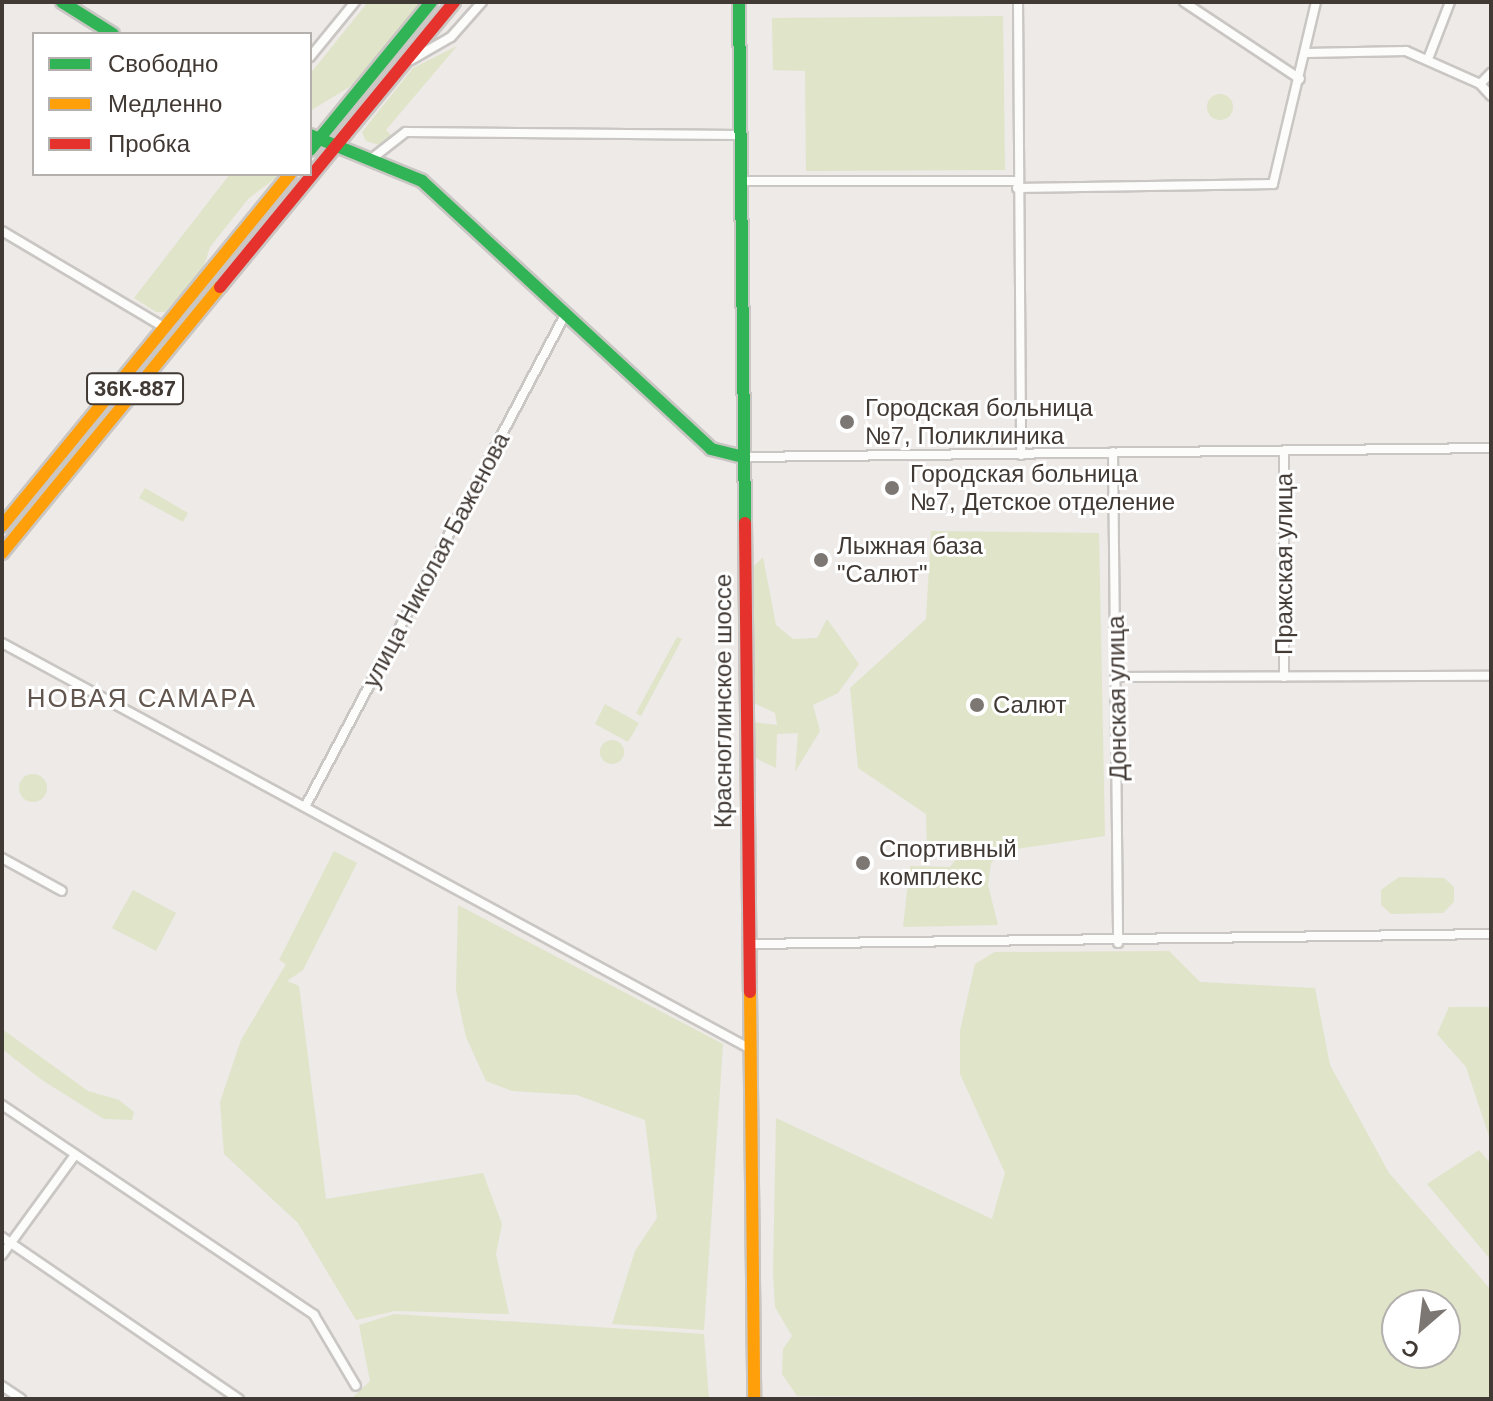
<!DOCTYPE html>
<meta charset="utf-8">
<style>
body{margin:0}
#map{position:relative;width:1493px;height:1401px;overflow:hidden;background:#edeae7;font-family:Arial,sans-serif}
div>[style]{position:absolute}
.green>*{inset:0;background:#e0e4c9}
.round{border-radius:50%}
.roads{filter:drop-shadow(2px 0 #c9c6c3) drop-shadow(-2px 0 #c9c6c3) drop-shadow(0 2px #c9c6c3) drop-shadow(0 -2px #c9c6c3)}
.street>*{height:8px;margin:-4px;padding:0 4px;transform-origin:4px;border-radius:4px;background:#fcfcfb}
.fast>*{height:12px;margin:-6px;padding:0 6px;transform-origin:6px;border-radius:6px;background:#30b455}
.slow>*{height:12px;margin:-6px;padding:0 6px;transform-origin:6px;border-radius:6px;background:#ff9f0a}
.jam>*{height:12px;margin:-6px;padding:0 6px;transform-origin:6px;border-radius:6px;background:#e5322d}
.dots>*{width:22px;height:22px;translate:-50% -50%;box-sizing:border-box;border:4px solid #fff;border-radius:50%}
span{translate:-50% -50%;white-space:nowrap;text-align:center;line-height:1.15;-webkit-text-stroke:6px #fff;paint-order:stroke}
.shield-label span{padding:2px 6px;background:#fff;border:2px solid;border-radius:6px;-webkit-text-stroke-width:0}
.shield-label{font-size:22px;color:#413934;font-weight:700}
.poi-label{font-size:24px;color:#413934}
.left{translate:0 -50%;text-align:left}
.street-label{font-size:24px;color:#413934}
.neighbourhood-label{font-size:26px;color:#62554d;letter-spacing:2px}
.frame{position:absolute;inset:0;border:4px solid #413934;pointer-events:none}
.legend{position:absolute;left:32px;top:32px;width:280px;height:144px;box-sizing:border-box;background:#fff;border:2px solid #b3b0ae;margin:0;padding:10px 14px;list-style:none;font-size:24px;color:#413934}
.legend li{display:flex;align-items:center;gap:16px;height:40px}
.legend b{width:40px;border:2px solid #b3b0ae}
.north{position:absolute;left:1381px;top:1289px;width:80px;height:80px;box-sizing:border-box;background:#fff;border:2px solid #b3b0ae;border-radius:50%;rotate:208deg;font-size:22px;font-weight:700;line-height:32px;text-align:center;color:#413934}
.north::after{content:'';display:block;margin:auto;width:28px;height:36px;background:#7d7773;clip-path:polygon(50% 0,100% 100%,50% 72%,0 100%)}
</style>
<div id="map">
<div class="green">
<div style="clip-path:polygon(368px 2px,431px 2px,374px 72px,310px 111px,310px 74px)"></div>
<div style="clip-path:polygon(1003px 16px,1005px 170px,806px 171px,805px 71px,773px 70px,772px 18px)"></div>
<div style="clip-path:polygon(457px 46px,386px 130px,396px 140px,386px 147px,366px 141px,362px 132px,413px 68px)"></div>
<div class="round" style="left:1207px;top:94px;width:26px;height:26px"></div>
<div style="clip-path:polygon(230px 174px,281px 174px,249px 198px,210px 247px,203px 269px,165px 312px,156px 312px,134px 298px)"></div>
<div style="clip-path:polygon(145px 488px,188px 513px,183px 522px,139px 498px)"></div>
<div style="clip-path:polygon(931px 531px,1099px 533px,1105px 836px,1003px 851px,991px 863px,988px 885px,998px 925px,903px 927px,910px 866px,950px 867px,967px 845px,927px 847px,926px 814px,858px 768px,850px 688px,926px 619px)"></div>
<div style="clip-path:polygon(763px 557px,776px 625px,793px 639px,817px 638px,827px 619px,859px 664px,838px 693px,813px 705px,820px 731px,795px 772px,798px 733px,777px 734px,776px 768px,751px 756px,753px 722px,777px 725px,775px 713px,754px 703px,754px 566px)"></div>
<div style="clip-path:polygon(677px 637px,682px 639px,641px 716px,636px 713px)"></div>
<div style="clip-path:polygon(605px 704px,639px 723px,628px 742px,595px 724px)"></div>
<div class="round" style="left:600px;top:740px;width:24px;height:24px"></div>
<div class="round" style="left:19px;top:774px;width:28px;height:28px"></div>
<div style="clip-path:polygon(334px 851px,357px 863px,303px 970px,287px 981px,299px 986px,326px 1199px,483px 1173px,502px 1224px,496px 1254px,509px 1314px,395px 1311px,356px 1320px,298px 1223px,224px 1154px,220px 1102px,241px 1040px,286px 964px,279px 960px)"></div>
<div style="clip-path:polygon(1399px 877px,1444px 878px,1454px 887px,1454px 902px,1443px 913px,1391px 914px,1381px 905px,1381px 890px)"></div>
<div style="clip-path:polygon(133px 890px,176px 913px,156px 951px,112px 928px)"></div>
<div style="clip-path:polygon(458px 905px,723px 1044px,704px 1330px,612px 1324px,635px 1251px,657px 1218px,645px 1120px,577px 1095px,512px 1091px,486px 1081px,466px 1037px,456px 990px)"></div>
<div style="clip-path:polygon(evenodd,1169px 951px,1200px 982px,1315px 988px,1330px 1065px,1389px 1173px,1491px 1290px,1491px 1399px,797px 1396px,782px 1374px,783px 1349px,792px 1336px,775px 1307px,773px 1274px,776px 1118px,992px 1219px,1005px 1173px,960px 1074px,960px 1031px,975px 964px,995px 952px,1169px 951px,1397px 1305px,1445px 1305px,1445px 1353px,1397px 1353px,1397px 1305px)"></div>
<div style="clip-path:polygon(1449px 1007px,1491px 1007px,1491px 1142px,1466px 1067px,1437px 1034px)"></div>
<div style="clip-path:polygon(2px 1029px,88px 1091px,119px 1100px,134px 1112px,132px 1120px,104px 1119px,42px 1080px,2px 1049px)"></div>
<div style="clip-path:polygon(1479px 1150px,1491px 1164px,1491px 1260px,1427px 1184px)"></div>
<div style="clip-path:polygon(394px 1314px,704px 1334px,709px 1399px,351px 1399px,370px 1381px,359px 1325px)"></div>
</div>
<div class="roads">
<div class="street">
<div style="left:1018px;top:2px;width:453px;rotate:89.6deg"></div>
<div style="left:1184px;top:2px;width:139px;rotate:33.6deg"></div>
<div style="left:1306px;top:53px;width:100px;rotate:-1.1deg"></div>
<div style="left:1406px;top:51px;width:81px;rotate:24deg"></div>
<div style="left:1480px;top:84px;width:16px;rotate:-45deg"></div>
<div style="left:310px;top:57px;width:71px;rotate:-50.7deg"></div>
<div style="left:1428px;top:59px;width:61px;rotate:-68.9deg"></div>
<div style="left:411px;top:60px;width:46px;rotate:-29.9deg"></div>
<div style="left:451px;top:37px;width:47px;rotate:-48.5deg"></div>
<div style="left:1480px;top:84px;width:16px;rotate:47deg"></div>
<div style="left:375px;top:156px;width:39px;rotate:-38deg"></div>
<div style="left:406px;top:132px;width:332px;rotate:0.5deg"></div>
<div style="left:739px;top:181px;width:278px"></div>
<div style="left:1017px;top:188px;width:256px;rotate:-0.9deg"></div>
<div style="left:1273px;top:184px;width:187px;rotate:-76.7deg"></div>
<div style="left:2px;top:231px;width:188px;rotate:30.7deg"></div>
<div style="left:1113px;top:452px;width:491px;rotate:89.4deg"></div>
<div style="left:744px;top:457px;width:747px;rotate:-0.69deg"></div>
<div style="left:2px;top:643px;width:850px;rotate:28.47deg"></div>
<div style="left:1117px;top:677px;width:374px;rotate:-0.2deg"></div>
<div style="left:1284px;top:677px;width:225px;rotate:-90deg"></div>
<div style="left:305px;top:807px;width:559px;rotate:-62.15deg"></div>
<div style="left:2px;top:858px;width:68px;rotate:28.8deg"></div>
<div style="left:749px;top:944px;width:742px;rotate:-0.77deg"></div>
<div style="left:2px;top:1105px;width:376px;rotate:33.9deg"></div>
<div style="left:314px;top:1315px;width:82px;rotate:59.4deg"></div>
<div style="left:2px;top:1237px;width:287px;rotate:34.4deg"></div>
<div style="left:2px;top:1255px;width:124px;rotate:-53.9deg"></div>
<div style="left:2px;top:1386px;width:23px;rotate:34deg"></div>
</div>
<div class="fast">
<div style="left:62px;top:2px;width:60px;rotate:32.1deg"></div>
<div style="left:739px;top:2px;width:521px;rotate:89.34deg"></div>
<div style="left:310px;top:135px;width:121px;rotate:22.3deg"></div>
<div style="left:422px;top:181px;width:394px;rotate:42.8deg"></div>
<div style="left:711px;top:449px;width:34px;rotate:14deg"></div>
<div style="left:310px;top:150px;width:191px;rotate:-50.7deg"></div>
</div>
<div class="slow">
<div style="left:2px;top:526px;width:455px;rotate:-50.7deg"></div>
<div style="left:2px;top:553px;width:344px;rotate:-50.7deg"></div>
<div style="left:750px;top:992px;width:407px;rotate:89.4deg"></div>
</div>
<div class="jam">
<div style="left:220px;top:287px;width:369px;rotate:-50.6deg"></div>
<div style="left:745px;top:523px;width:469px;rotate:89.4deg"></div>
</div>
</div>
<div class="dots">
<div style="left:847px;top:422px;background:#7d7773"></div>
<div style="left:892px;top:488px;background:#7d7773"></div>
<div style="left:821px;top:560px;background:#7d7773"></div>
<div style="left:977px;top:705px;background:#7d7773"></div>
<div style="left:863px;top:863px;background:#7d7773"></div>
</div>
<div class="shield-label">
<span style="left:135px;top:389px">36К-887</span>
</div>
<div class="poi-label">
<span class="left" style="left:865px;top:422px">Городская больница<br>№7, Поликлиника</span>
<span class="left" style="left:910px;top:488px">Городская больница<br>№7, Детское отделение</span>
<span class="left" style="left:837px;top:560px">Лыжная база<br>"Салют"</span>
<span class="left" style="left:993px;top:705px">Салют</span>
<span class="left" style="left:879px;top:863px">Спортивный<br>комплекс</span>
</div>
<div class="street-label">
<span style="left:436px;top:560px;rotate:-62deg">улица Николая Баженова</span>
<span style="left:1284px;top:564px;rotate:-90deg">Пражская улица</span>
<span style="left:1117px;top:698px;rotate:-91deg">Донская улица</span>
<span style="left:723px;top:701px;rotate:-90deg">Красноглинское шоссе</span>
</div>
<div class="neighbourhood-label">
<span style="left:142px;top:699px">НОВАЯ САМАРА</span>
</div>
<div class="frame"></div>
<ul class="legend">
<li><b style="height:10px;background:#30b455"></b>Свободно</li>
<li><b style="height:10px;background:#ff9f0a"></b>Медленно</li>
<li><b style="height:10px;background:#e5322d"></b>Пробка</li>
</ul>
<div class="north">С</div>
</div>
